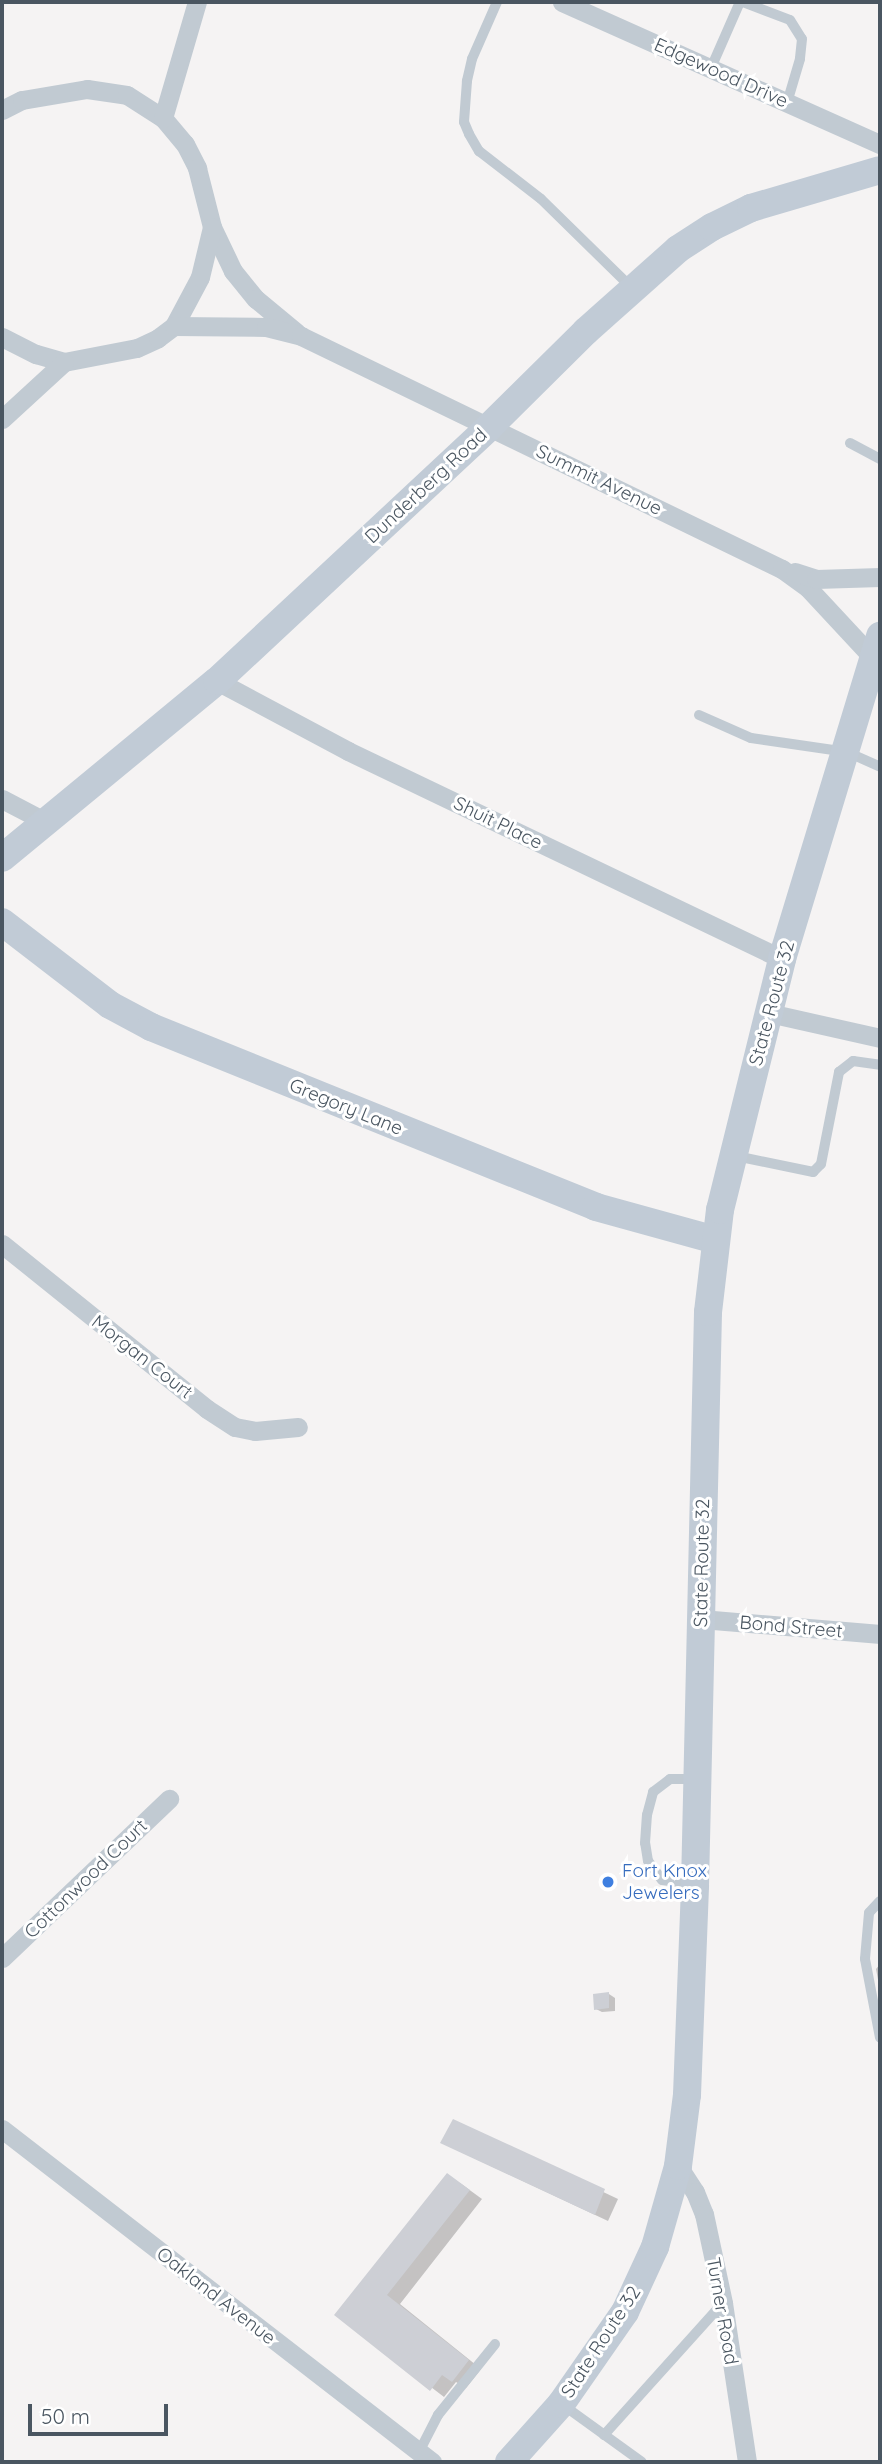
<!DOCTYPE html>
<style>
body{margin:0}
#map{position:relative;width:882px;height:2464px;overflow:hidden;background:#f5f3f3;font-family:Quicksand,sans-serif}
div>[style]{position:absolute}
.shadow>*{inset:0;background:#0003}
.building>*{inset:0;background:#cdcfd5}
.lane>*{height:10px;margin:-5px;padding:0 5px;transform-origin:5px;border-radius:5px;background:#c1cad2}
.street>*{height:19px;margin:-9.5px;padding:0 9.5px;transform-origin:9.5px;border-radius:9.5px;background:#c1cad2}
.secondary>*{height:28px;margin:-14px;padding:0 14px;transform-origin:14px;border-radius:14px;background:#c1cbd6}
.dots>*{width:19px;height:19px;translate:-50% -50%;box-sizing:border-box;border:4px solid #fff;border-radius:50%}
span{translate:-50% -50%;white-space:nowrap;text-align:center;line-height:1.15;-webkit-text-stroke:6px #fff;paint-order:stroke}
.street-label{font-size:19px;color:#4a5661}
.shop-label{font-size:19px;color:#366cbe}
.left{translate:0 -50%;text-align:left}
.frame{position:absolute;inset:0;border:4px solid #4a5661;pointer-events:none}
.scale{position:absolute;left:28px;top:2404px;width:140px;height:32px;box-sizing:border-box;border:4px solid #4a5661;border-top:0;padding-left:9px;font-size:21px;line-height:24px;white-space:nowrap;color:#4a5661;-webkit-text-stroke:5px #fff;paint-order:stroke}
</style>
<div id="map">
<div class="shadow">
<div style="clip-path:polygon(880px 1964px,880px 1990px,876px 1969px)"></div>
<div style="clip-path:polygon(609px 1994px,615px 1998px,615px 2011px,602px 2012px,596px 2009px)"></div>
<div style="clip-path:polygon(454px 2121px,618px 2199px,608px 2221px,442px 2143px)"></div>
<div style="clip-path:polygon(460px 2183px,482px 2199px,400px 2304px,481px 2369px,466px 2388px,456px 2382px,444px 2397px,337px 2315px)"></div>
</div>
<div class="building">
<div style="clip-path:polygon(609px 1992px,609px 2008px,594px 2010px,593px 1994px)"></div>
<div style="clip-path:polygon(453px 2119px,605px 2189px,595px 2215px,440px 2143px)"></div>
<div style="clip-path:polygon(447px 2173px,470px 2190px,387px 2295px,469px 2360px,452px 2382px,442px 2375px,430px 2391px,334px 2315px)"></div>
</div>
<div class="lane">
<div style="left:497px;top:2px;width:62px;rotate:113.7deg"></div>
<div style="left:472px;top:59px;width:23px;rotate:103deg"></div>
<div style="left:467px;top:81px;width:41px;rotate:94.2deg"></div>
<div style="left:464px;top:122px;width:13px;rotate:67deg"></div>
<div style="left:469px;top:134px;width:20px;rotate:60deg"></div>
<div style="left:479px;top:151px;width:78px;rotate:37.7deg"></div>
<div style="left:541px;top:199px;width:126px;rotate:44.4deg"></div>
<div style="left:743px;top:2px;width:50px;rotate:21deg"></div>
<div style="left:790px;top:20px;width:22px;rotate:58deg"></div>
<div style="left:802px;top:39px;width:20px;rotate:96deg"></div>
<div style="left:800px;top:59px;width:46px;rotate:106.5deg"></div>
<div style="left:711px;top:68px;width:72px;rotate:-66.3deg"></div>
<div style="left:850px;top:443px;width:34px;rotate:28deg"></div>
<div style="left:699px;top:715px;width:57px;rotate:23.9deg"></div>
<div style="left:751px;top:738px;width:97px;rotate:8.3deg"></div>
<div style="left:847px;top:752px;width:36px;rotate:24deg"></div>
<div style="left:736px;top:1156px;width:79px;rotate:11.7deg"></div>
<div style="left:813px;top:1172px;width:11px;rotate:-45deg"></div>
<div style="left:821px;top:1164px;width:94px;rotate:-78.9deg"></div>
<div style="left:839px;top:1072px;width:18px;rotate:-38deg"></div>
<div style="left:853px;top:1061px;width:27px;rotate:8deg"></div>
<div style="left:691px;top:1884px;width:29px;rotate:-172deg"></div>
<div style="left:662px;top:1880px;width:24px;rotate:-126deg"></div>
<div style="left:648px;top:1861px;width:18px;rotate:-99deg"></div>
<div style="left:645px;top:1843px;width:28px;rotate:-86deg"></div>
<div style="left:647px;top:1815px;width:24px;rotate:-75deg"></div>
<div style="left:653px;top:1792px;width:21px;rotate:-37deg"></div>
<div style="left:670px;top:1779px;width:26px"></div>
<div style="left:880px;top:1901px;width:16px;rotate:133deg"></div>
<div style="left:869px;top:1913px;width:46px;rotate:95deg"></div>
<div style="left:865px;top:1959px;width:80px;rotate:79.2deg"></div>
<div style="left:563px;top:2405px;width:97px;rotate:35.8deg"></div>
<div style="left:604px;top:2435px;width:178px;rotate:-48deg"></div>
<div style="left:419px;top:2452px;width:42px;rotate:-62.8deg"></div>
<div style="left:438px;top:2415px;width:91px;rotate:-51.2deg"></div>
</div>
<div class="street">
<div style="left:562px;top:2px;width:348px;rotate:24.1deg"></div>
<div style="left:2px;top:110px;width:22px;rotate:-27deg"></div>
<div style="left:22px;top:100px;width:66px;rotate:-9.6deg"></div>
<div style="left:87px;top:89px;width:40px;rotate:8.5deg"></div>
<div style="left:127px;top:95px;width:43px;rotate:32.6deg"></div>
<div style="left:163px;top:118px;width:34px;rotate:50deg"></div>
<div style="left:185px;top:144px;width:27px;rotate:63deg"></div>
<div style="left:197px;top:168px;width:61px;rotate:75.7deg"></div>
<div style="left:212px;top:227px;width:49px;rotate:64.5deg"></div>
<div style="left:233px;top:271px;width:36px;rotate:51deg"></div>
<div style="left:256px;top:299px;width:53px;rotate:39.7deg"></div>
<div style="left:163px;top:118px;width:121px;rotate:-73.7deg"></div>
<div style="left:174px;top:326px;width:55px;rotate:-62deg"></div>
<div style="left:200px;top:277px;width:51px;rotate:-76.5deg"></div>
<div style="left:2px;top:337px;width:38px;rotate:27deg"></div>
<div style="left:36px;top:354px;width:29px;rotate:16deg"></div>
<div style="left:64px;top:362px;width:74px;rotate:-10.9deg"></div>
<div style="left:137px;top:348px;width:23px;rotate:-25deg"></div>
<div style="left:158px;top:338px;width:20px;rotate:-37deg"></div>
<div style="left:174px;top:326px;width:92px;rotate:0.6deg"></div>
<div style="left:266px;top:327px;width:36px;rotate:14deg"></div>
<div style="left:301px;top:336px;width:534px;rotate:25.85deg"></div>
<div style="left:782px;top:569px;width:32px;rotate:36deg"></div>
<div style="left:808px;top:588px;width:96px;rotate:47.1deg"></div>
<div style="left:2px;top:419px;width:84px;rotate:-42.6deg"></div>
<div style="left:795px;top:572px;width:22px;rotate:18deg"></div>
<div style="left:816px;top:579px;width:64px;rotate:-1.8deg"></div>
<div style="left:217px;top:681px;width:149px;rotate:28.1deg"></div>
<div style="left:348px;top:751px;width:481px;rotate:25.6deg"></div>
<div style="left:2px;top:799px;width:50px;rotate:27.6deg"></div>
<div style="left:769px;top:1013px;width:114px;rotate:12.7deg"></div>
<div style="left:2px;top:1244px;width:263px;rotate:38.8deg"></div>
<div style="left:207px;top:1409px;width:33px;rotate:33deg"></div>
<div style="left:235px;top:1427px;width:20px;rotate:11deg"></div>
<div style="left:255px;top:1431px;width:43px;rotate:-5.3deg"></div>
<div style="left:701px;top:1619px;width:180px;rotate:4.8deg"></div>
<div style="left:2px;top:1958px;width:231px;rotate:-43.6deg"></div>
<div style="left:2px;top:2129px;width:544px;rotate:37.75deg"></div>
<div style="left:678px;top:2166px;width:31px;rotate:57deg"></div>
<div style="left:695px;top:2192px;width:24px;rotate:68deg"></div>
<div style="left:704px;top:2214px;width:91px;rotate:77.9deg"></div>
<div style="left:723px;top:2303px;width:161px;rotate:81.4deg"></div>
</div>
<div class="secondary">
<div style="left:2px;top:858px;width:278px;rotate:-39.5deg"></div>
<div style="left:217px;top:681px;width:372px;rotate:-43deg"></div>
<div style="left:489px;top:427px;width:136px;rotate:-44.7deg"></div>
<div style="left:586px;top:331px;width:123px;rotate:-41.7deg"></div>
<div style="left:678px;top:249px;width:40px;rotate:-32.9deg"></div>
<div style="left:712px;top:227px;width:43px;rotate:-26deg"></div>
<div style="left:751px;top:208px;width:134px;rotate:-16.4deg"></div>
<div style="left:2px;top:922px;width:136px;rotate:37.5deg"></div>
<div style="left:110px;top:1005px;width:47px;rotate:28.2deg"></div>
<div style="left:151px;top:1027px;width:480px;rotate:22deg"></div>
<div style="left:596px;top:1207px;width:124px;rotate:15.4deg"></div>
<div style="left:509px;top:2462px;width:78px;rotate:-48.1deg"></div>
<div style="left:561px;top:2404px;width:112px;rotate:-55.2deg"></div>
<div style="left:625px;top:2312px;width:72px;rotate:-65.2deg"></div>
<div style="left:655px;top:2247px;width:84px;rotate:-74.1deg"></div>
<div style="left:678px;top:2166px;width:72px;rotate:-82.8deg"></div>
<div style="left:687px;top:2095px;width:210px;rotate:-87.8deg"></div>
<div style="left:695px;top:1885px;width:573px;rotate:-88.7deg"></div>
<div style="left:708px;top:1312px;width:103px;rotate:-83.3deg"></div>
<div style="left:720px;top:1210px;width:259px;rotate:-76.1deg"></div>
<div style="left:782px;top:959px;width:338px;rotate:-73.1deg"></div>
</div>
<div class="dots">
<div style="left:608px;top:1882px;background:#3f7fe0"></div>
</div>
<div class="street-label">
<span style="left:721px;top:73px;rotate:24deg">Edgewood Drive</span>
<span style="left:599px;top:480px;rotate:26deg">Summit Avenue</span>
<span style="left:426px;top:486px;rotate:-43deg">Dunderberg Road</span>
<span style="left:498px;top:823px;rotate:26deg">Shuit Place</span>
<span style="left:772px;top:1003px;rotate:-75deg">State Route 32</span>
<span style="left:346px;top:1107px;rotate:22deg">Gregory Lane</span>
<span style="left:142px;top:1357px;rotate:38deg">Morgan Court</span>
<span style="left:702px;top:1563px;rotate:-89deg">State Route 32</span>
<span style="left:791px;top:1627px;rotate:5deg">Bond Street</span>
<span style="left:86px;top:1879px;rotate:-44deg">Cottonwood Court</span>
<span style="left:216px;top:2296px;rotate:38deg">Oakland Avenue</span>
<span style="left:722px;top:2311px;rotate:80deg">Turner Road</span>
<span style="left:601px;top:2342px;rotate:-57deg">State Route 32</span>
</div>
<div class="shop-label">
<span class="left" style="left:622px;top:1882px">Fort Knox<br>Jewelers</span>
</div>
<div class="frame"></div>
<div class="scale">50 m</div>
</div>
